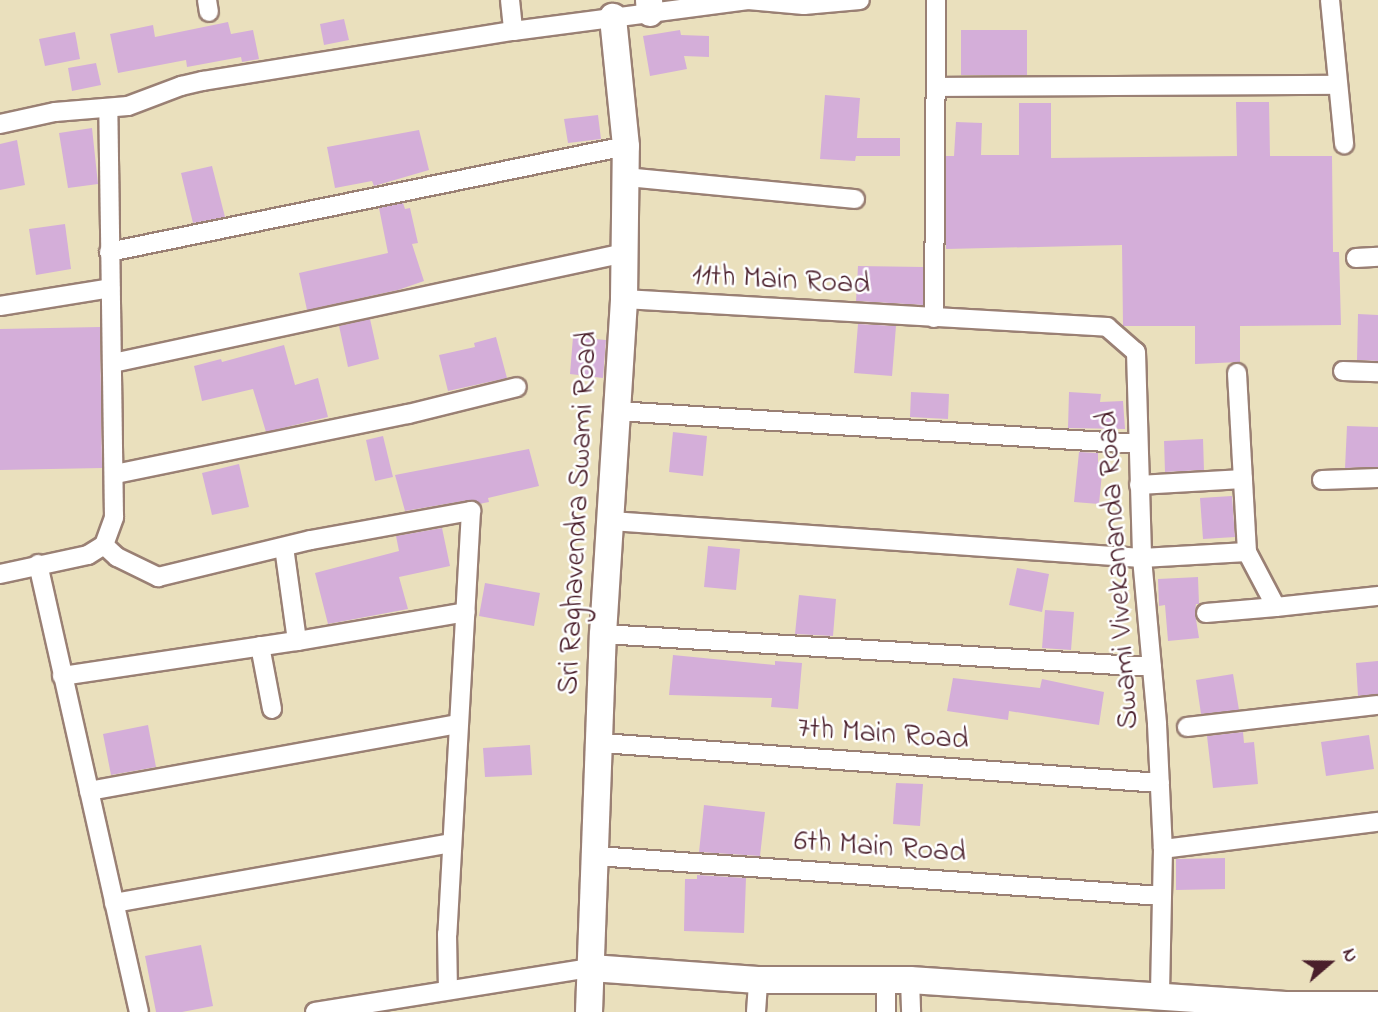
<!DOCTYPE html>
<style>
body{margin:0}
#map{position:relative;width:1378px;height:1012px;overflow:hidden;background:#eae0bd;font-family:"Indie Flower",sans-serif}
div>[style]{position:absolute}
.building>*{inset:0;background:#d4aed9}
.roads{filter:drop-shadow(2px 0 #9a8074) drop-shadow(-2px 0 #9a8074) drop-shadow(0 2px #9a8074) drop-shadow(0 -2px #9a8074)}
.street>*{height:18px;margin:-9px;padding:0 9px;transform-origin:9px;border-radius:9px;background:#fff}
.secondary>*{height:26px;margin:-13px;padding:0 13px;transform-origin:13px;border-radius:13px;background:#fff}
span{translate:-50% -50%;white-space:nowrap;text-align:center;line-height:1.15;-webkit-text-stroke:5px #fff;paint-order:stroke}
.street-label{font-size:30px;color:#4a1f2b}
.north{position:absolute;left:1294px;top:928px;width:70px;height:70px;-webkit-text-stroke:5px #fff;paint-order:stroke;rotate:70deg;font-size:19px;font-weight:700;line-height:28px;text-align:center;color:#4a1f2b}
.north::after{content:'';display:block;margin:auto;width:24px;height:32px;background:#4a1f2b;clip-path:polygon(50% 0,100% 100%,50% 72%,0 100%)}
</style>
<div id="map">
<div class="building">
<div style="clip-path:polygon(344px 19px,349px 40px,324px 45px,320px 24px)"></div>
<div style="clip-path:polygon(228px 22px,231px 34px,253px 30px,259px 59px,242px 62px,241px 57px,187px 67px,186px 60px,118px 73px,110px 34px,153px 25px,155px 37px)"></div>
<div style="clip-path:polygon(680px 30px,681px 35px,709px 36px,709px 57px,684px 56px,687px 69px,650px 76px,643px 36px)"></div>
<div style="clip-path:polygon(961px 30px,1027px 30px,1027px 75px,961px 75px)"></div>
<div style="clip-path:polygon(75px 32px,80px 59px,45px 66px,39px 39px)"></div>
<div style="clip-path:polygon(96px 63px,101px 85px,72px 91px,68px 68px)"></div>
<div style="clip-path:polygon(825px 95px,860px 98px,857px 138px,900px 138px,900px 156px,856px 156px,855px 161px,820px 159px)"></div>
<div style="clip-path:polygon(1236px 102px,1269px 102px,1270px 156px,1332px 156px,1333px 252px,1339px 252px,1341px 325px,1240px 326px,1240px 362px,1195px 364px,1195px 326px,1123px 326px,1122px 245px,946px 249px,946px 156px,954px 156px,956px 122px,982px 123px,981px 155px,1019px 155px,1019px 103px,1051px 103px,1051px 158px,1237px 156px)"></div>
<div style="clip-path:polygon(598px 115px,601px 139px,568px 143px,564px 119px)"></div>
<div style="clip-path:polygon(92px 128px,98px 184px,68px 188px,59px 133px)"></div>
<div style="clip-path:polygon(419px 130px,429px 170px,374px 186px,372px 181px,335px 188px,327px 147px)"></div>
<div style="clip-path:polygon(17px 140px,25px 185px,0 190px,0 144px)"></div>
<div style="clip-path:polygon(212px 166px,225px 217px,193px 223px,181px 173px)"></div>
<div style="clip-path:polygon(403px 203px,405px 209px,410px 208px,418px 243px,412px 244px,424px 281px,398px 290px,307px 310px,299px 273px,388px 253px,379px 208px)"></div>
<div style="clip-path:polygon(65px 224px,71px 269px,36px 275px,29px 229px)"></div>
<div style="clip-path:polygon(858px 266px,923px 267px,923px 305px,856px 301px)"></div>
<div style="clip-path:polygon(1358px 314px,1378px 315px,1378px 361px,1357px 360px)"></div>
<div style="clip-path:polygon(370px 319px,379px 359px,348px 367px,339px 326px)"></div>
<div style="clip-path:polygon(858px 324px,896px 326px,892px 376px,854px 373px)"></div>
<div style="clip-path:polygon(100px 327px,102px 468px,0 470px,0 329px)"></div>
<div style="clip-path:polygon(496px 337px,507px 378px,448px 391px,439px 355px,475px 347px,474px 343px)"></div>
<div style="clip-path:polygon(573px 337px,606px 340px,603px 378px,570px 374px)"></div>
<div style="clip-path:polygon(284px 345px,295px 385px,318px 378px,328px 417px,266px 432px,253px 389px,202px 401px,194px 366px,221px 359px,222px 362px)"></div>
<div style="clip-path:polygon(911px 392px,949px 394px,948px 419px,910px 417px)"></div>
<div style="clip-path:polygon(1069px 392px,1101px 394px,1100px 402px,1123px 401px,1125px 429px,1068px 428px)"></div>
<div style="clip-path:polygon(1347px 426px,1378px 427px,1378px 467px,1345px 468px)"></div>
<div style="clip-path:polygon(673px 432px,707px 436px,703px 476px,669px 472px)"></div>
<div style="clip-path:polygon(383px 436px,393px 477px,375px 481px,366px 440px)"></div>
<div style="clip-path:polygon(1203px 439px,1204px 470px,1165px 472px,1164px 441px)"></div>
<div style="clip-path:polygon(529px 449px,539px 486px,488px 498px,489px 502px,479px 504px,469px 500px,405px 511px,395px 475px)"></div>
<div style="clip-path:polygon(1079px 452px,1098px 453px,1098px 462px,1103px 463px,1099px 504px,1074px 502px)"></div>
<div style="clip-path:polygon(239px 464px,249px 507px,212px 515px,202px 473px)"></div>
<div style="clip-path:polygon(1232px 496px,1235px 537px,1203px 539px,1200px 498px)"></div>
<div style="clip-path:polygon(442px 528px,450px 566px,399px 577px,408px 609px,328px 624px,315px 573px,399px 551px,396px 536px)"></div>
<div style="clip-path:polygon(708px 546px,740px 549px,736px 590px,704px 587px)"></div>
<div style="clip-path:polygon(1017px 568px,1049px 574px,1042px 612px,1009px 605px)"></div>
<div style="clip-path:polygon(1198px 577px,1199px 604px,1196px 604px,1195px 613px,1199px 638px,1168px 641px,1165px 605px,1159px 606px,1158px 579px)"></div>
<div style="clip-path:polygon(485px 583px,540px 593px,534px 626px,479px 616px)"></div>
<div style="clip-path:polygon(799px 595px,836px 599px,833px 636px,795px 634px)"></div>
<div style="clip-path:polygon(1045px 610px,1074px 612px,1071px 650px,1042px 648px)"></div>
<div style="clip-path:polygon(673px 655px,775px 665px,775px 661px,802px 663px,798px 709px,771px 707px,772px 698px,669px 695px)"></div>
<div style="clip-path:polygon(1378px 661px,1378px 694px,1358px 696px,1356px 663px)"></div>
<div style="clip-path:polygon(1233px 674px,1239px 710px,1201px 714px,1196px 680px)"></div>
<div style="clip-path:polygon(953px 678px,1040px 688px,1042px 679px,1104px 692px,1099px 725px,1009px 711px,1008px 720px,947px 711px)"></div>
<div style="clip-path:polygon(148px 725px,156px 767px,111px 775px,103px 734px)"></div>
<div style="clip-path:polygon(1243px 732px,1244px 743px,1254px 742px,1258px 784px,1213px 788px,1207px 736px)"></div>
<div style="clip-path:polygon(1369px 735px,1374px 769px,1326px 776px,1321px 742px)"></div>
<div style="clip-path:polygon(530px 745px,532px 775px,485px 777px,483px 748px)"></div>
<div style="clip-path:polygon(896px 783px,923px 784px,920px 826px,893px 824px)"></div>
<div style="clip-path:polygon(704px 805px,765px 812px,760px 856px,699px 852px)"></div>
<div style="clip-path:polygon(1225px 858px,1225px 889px,1176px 890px,1176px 859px)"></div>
<div style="clip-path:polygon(697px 875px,746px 878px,744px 933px,684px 931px,685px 879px,697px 879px)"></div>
<div style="clip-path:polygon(201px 945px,213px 1006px,182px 1012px,156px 1012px,145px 956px)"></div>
</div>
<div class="roads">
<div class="street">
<div style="left:207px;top:0;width:12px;rotate:81deg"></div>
<div style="left:510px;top:0;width:31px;rotate:84deg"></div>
<div style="left:1330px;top:0;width:145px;rotate:84.4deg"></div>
<div style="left:937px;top:87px;width:401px;rotate:-0.3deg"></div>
<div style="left:0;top:124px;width:56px;rotate:-12.3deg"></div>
<div style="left:55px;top:112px;width:73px;rotate:-4.7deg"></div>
<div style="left:128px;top:106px;width:57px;rotate:-20.7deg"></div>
<div style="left:181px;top:86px;width:23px;rotate:-13deg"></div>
<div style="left:203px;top:81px;width:314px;rotate:-9.2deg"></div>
<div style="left:513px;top:31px;width:237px;rotate:-7.5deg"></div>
<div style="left:748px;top:0;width:56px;rotate:5.1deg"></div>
<div style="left:804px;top:5px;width:56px;rotate:-5.1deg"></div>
<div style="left:626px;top:177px;width:230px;rotate:5.5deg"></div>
<div style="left:109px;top:252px;width:528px;rotate:-11.59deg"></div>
<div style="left:1356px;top:258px;width:22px;rotate:-3deg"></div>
<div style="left:624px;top:299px;width:484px;rotate:3.3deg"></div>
<div style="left:1107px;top:327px;width:38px;rotate:41deg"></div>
<div style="left:1136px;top:352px;width:206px;rotate:88.3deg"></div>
<div style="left:1142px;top:558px;width:167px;rotate:84.8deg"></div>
<div style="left:1157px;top:724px;width:125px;rotate:87.3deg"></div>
<div style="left:1163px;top:849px;width:147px;rotate:91.2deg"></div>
<div style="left:0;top:306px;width:112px;rotate:-9.2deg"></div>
<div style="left:934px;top:318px;width:318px;rotate:-89.6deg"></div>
<div style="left:113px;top:363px;width:524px;rotate:-12.13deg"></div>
<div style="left:1343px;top:371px;width:35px;rotate:2deg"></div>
<div style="left:1237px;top:373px;width:179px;rotate:86.8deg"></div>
<div style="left:616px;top:411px;width:522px;rotate:3.62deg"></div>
<div style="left:115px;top:474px;width:299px;rotate:-11.6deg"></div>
<div style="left:408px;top:414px;width:112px;rotate:-13.9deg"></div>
<div style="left:1322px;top:480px;width:56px;rotate:-2deg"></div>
<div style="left:1139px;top:485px;width:104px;rotate:-3.3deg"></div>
<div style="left:611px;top:521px;width:532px;rotate:3.99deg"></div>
<div style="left:1142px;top:558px;width:105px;rotate:-3.3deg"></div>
<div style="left:1247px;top:552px;width:62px;rotate:62.2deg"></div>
<div style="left:1276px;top:607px;width:103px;rotate:-6.2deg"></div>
<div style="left:104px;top:545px;width:18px;rotate:43deg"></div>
<div style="left:117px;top:557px;width:46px;rotate:26deg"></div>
<div style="left:158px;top:577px;width:157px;rotate:-13.6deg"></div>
<div style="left:311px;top:540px;width:163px;rotate:-10.3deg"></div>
<div style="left:471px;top:511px;width:424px;rotate:93.2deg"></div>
<div style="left:447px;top:934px;width:56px;rotate:89deg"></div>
<div style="left:284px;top:547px;width:95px;rotate:82.1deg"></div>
<div style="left:38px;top:564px;width:459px;rotate:77.3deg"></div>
<div style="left:0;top:574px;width:90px;rotate:-12.2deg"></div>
<div style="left:88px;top:555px;width:19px;rotate:-32deg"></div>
<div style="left:104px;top:545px;width:30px;rotate:-70deg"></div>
<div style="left:114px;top:517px;width:408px;rotate:-90.8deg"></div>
<div style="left:1206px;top:613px;width:70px;rotate:-4.9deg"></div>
<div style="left:603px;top:634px;width:550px;rotate:3.44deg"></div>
<div style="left:260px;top:646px;width:64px;rotate:79.2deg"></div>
<div style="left:62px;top:676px;width:238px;rotate:-8.5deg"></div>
<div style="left:297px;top:641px;width:171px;rotate:-9.7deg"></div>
<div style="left:1187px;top:727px;width:192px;rotate:-6.6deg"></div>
<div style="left:601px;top:743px;width:560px;rotate:4.09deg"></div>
<div style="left:89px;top:791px;width:375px;rotate:-10.3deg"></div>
<div style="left:1163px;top:849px;width:217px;rotate:-7.2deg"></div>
<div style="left:596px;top:856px;width:566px;rotate:4.05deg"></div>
<div style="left:114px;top:903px;width:343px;rotate:-10.1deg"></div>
<div style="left:910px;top:980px;width:32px;rotate:88deg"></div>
<div style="left:315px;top:1012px;width:279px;rotate:-9.1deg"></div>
<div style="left:756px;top:1012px;width:32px;rotate:-86deg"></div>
<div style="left:886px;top:1012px;width:32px;rotate:-90deg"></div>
</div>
<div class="secondary">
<div style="left:649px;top:0;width:13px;rotate:86deg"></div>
<div style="left:591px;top:968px;width:167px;rotate:4.1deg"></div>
<div style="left:758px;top:980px;width:152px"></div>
<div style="left:910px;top:980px;width:376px;rotate:3.8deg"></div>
<div style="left:1285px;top:1005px;width:93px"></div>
<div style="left:589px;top:1012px;width:378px;rotate:-87.9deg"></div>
<div style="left:603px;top:634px;width:336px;rotate:-86.4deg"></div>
<div style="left:624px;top:299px;width:153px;rotate:-89.3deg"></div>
<div style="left:626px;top:146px;width:130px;rotate:-95.8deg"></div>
</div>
</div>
<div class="street-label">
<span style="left:781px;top:281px;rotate:3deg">11th Main Road</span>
<span style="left:579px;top:513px;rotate:-87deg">Sri Raghavendra Swami Road</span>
<span style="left:1119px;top:570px;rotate:-94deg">Swami Vivekananda Road</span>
<span style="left:883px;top:735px;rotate:4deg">7th Main Road</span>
<span style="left:880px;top:848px;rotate:4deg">6th Main Road</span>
</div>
<div class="north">N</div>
</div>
